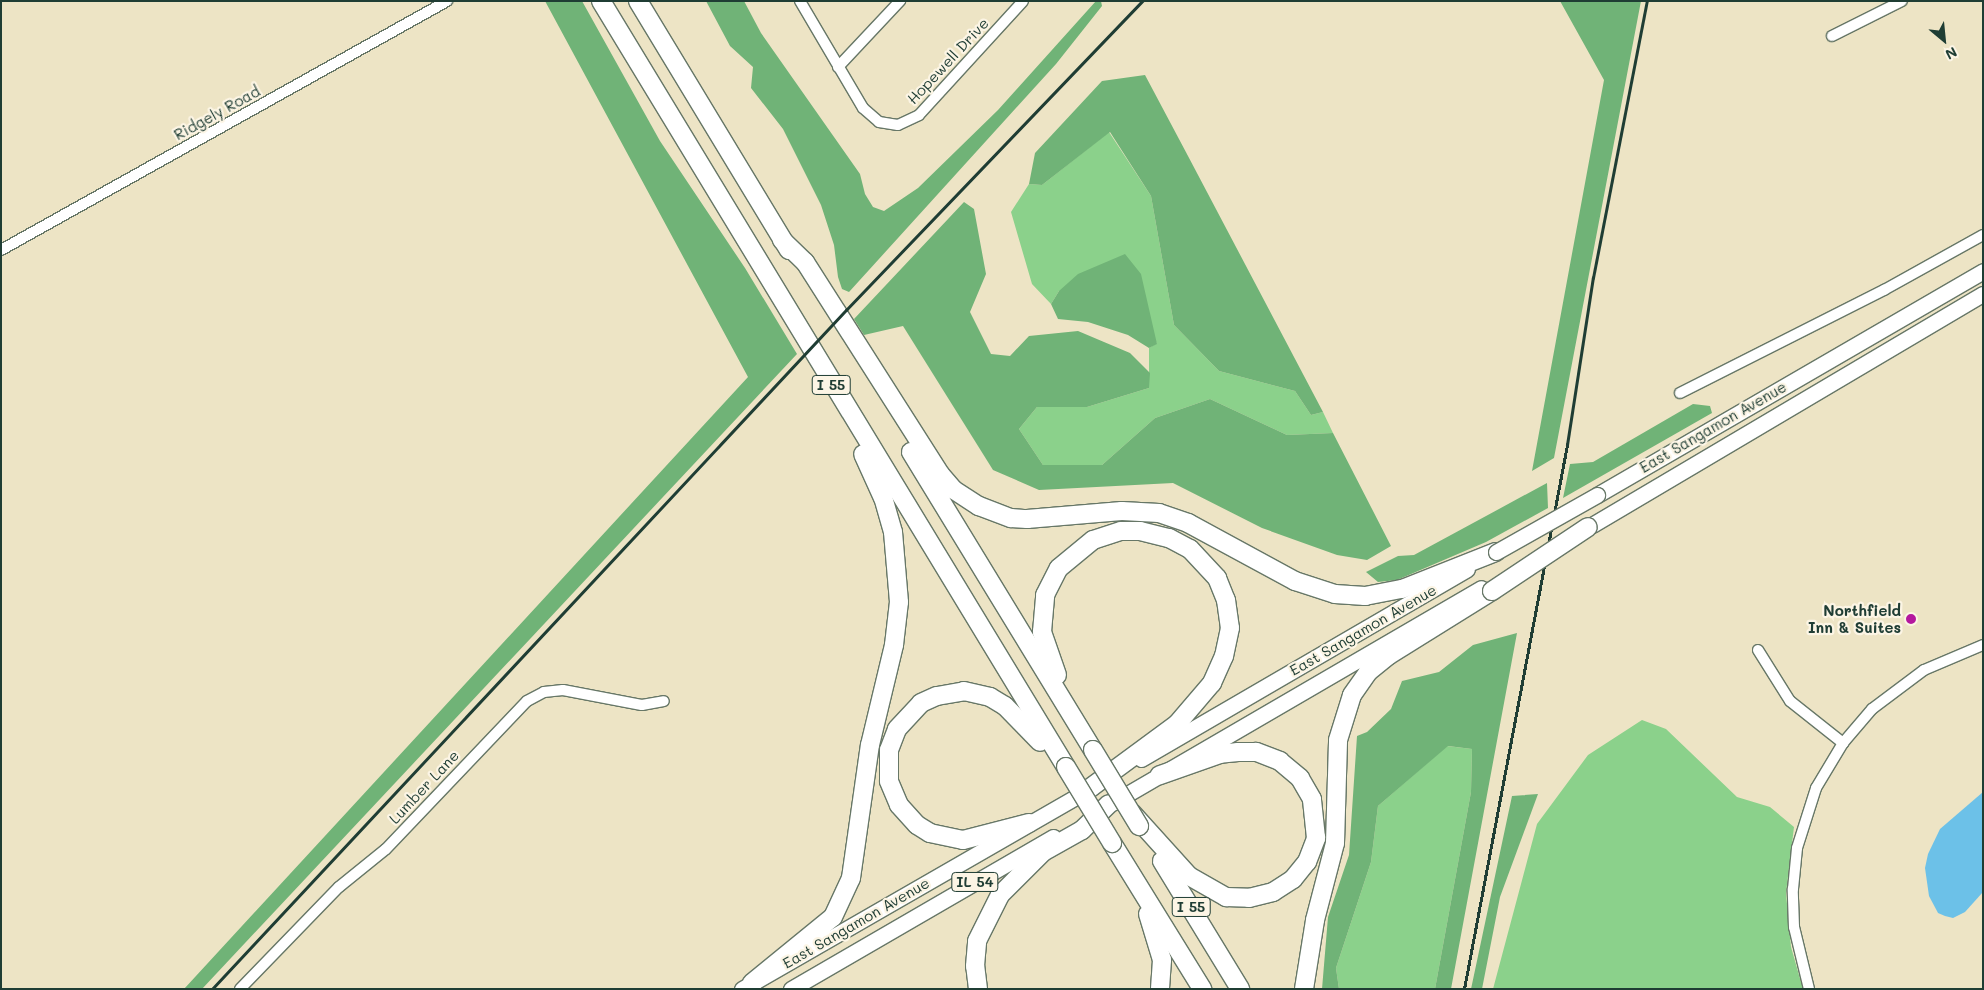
<!DOCTYPE html>
<style>
body{margin:0}
#map{position:relative;width:1984px;height:990px;overflow:hidden;background:#ede4c5;font-family:Mali,sans-serif}
div>[style]{position:absolute}
.green>*{inset:0;background:#8bd18b}
.forest>*{inset:0;background:#70b377}
.water>*{inset:0;background:#6cc1e8}
.roads{filter:drop-shadow(1px 0 #677767) drop-shadow(-1px 0 #677767) drop-shadow(0 1px #677767) drop-shadow(0 -1px #677767)}
.minor>*{height:10px;margin:-5px;padding:0 5px;transform-origin:5px;border-radius:5px;background:#fff}
.primary>*{height:15px;margin:-7.5px;padding:0 7.5px;transform-origin:7.5px;border-radius:7.5px;background:#fff}
.motorway>*{height:18px;margin:-9px;padding:0 9px;transform-origin:9px;border-radius:9px;background:#fff}
.rail>*{height:2.5px;margin:-1.25px;padding:0 1.25px;transform-origin:1.25px;border-radius:1.25px;background:#1f3d34}
.bridges{filter:drop-shadow(1px 0 #677767) drop-shadow(-1px 0 #677767) drop-shadow(0 1px #677767) drop-shadow(0 -1px #677767)}
.primary-bridge>*{height:15px;margin:-7.5px;padding:0 7.5px;transform-origin:7.5px;border-radius:7.5px;background:#fff}
.motorway-bridge>*{height:18px;margin:-9px;padding:0 9px;transform-origin:9px;border-radius:9px;background:#fff}
.dots>*{width:14px;height:14px;translate:-50% -50%;box-sizing:border-box;border:2px solid #fcf5e5;border-radius:50%}
span{translate:-50% -50%;white-space:nowrap;text-align:center;line-height:1.15;-webkit-text-stroke:4.5px #fcf5e5;paint-order:stroke}
.shield-label span{padding:1px 4px;background:#fcf5e5;border:1px solid;border-radius:4px;-webkit-text-stroke-width:0}
.shield-label{font-size:14px;color:#1f3d34;font-weight:700}
.street-label{font-size:15px;color:#1f3d34}
.poi-label{font-size:15px;color:#1f3d34;font-weight:700}
.right{translate:-100% -50%;text-align:right}
.frame{position:absolute;inset:0;border:2px solid #1f3d34;pointer-events:none}
.north{position:absolute;left:1919px;top:15px;width:50px;height:50px;-webkit-text-stroke:4px #fcf5e5;paint-order:stroke;rotate:152deg;font-size:14px;font-weight:700;line-height:20px;text-align:center;color:#1f3d34}
.north::after{content:'';display:block;margin:auto;width:18px;height:22px;background:#1f3d34;clip-path:polygon(50% 0,100% 100%,50% 72%,0 100%)}
</style>
<div id="map">
<div class="green">
<div style="clip-path:polygon(1109px 132px,1151px 196px,1174px 325px,1219px 371px,1295px 391px,1311px 415px,1323px 412px,1333px 433px,1287px 435px,1210px 399px,1155px 418px,1102px 465px,1043px 465px,1019px 429px,1037px 407px,1087px 407px,1149px 388px,1149px 348px,1157px 343px,1059px 291px,1051px 304px,1032px 284px,1011px 212px,1029px 184px,1042px 185px)"></div>
<div style="clip-path:polygon(1642px 720px,1666px 729px,1737px 797px,1770px 807px,1794px 827px,1786px 893px,1791px 947px,1803px 989px,1493px 989px,1537px 824px,1588px 755px)"></div>
<div style="clip-path:polygon(1447px 746px,1472px 749px,1471px 792px,1435px 989px,1339px 989px,1336px 968px,1371px 862px,1378px 806px)"></div>
</div>
<div class="forest">
<div style="clip-path:polygon(545px 1px,582px 1px,660px 141px,745px 268px,797px 354px,202px 989px,184px 989px,748px 377px)"></div>
<div style="clip-path:polygon(706px 1px,744px 1px,761px 33px,860px 174px,865px 194px,873px 207px,884px 211px,918px 188px,998px 110px,1096px 1px,1101px 1px,1102px 6px,1056px 64px,849px 292px,842px 289px,838px 277px,834px 245px,821px 205px,783px 129px,751px 88px,753px 67px,730px 46px)"></div>
<div style="clip-path:polygon(1560px 1px,1641px 1px,1554px 458px,1532px 471px,1604px 80px)"></div>
<div style="clip-path:polygon(1145px 75px,1188px 156px,1323px 412px,1311px 415px,1295px 391px,1219px 371px,1174px 325px,1151px 196px,1110px 132px,1042px 185px,1029px 184px,1035px 153px,1102px 81px)"></div>
<div style="clip-path:polygon(964px 202px,974px 209px,986px 274px,970px 312px,991px 354px,1010px 356px,1029px 336px,1078px 331px,1130px 353px,1150px 373px,1149px 388px,1087px 407px,1037px 407px,1019px 429px,1043px 465px,1102px 465px,1155px 418px,1210px 399px,1287px 435px,1333px 433px,1391px 546px,1367px 560px,1337px 555px,1262px 528px,1173px 483px,1039px 490px,993px 470px,903px 326px,864px 335px,854px 319px)"></div>
<div style="clip-path:polygon(1125px 254px,1141px 274px,1157px 344px,1149px 348px,1128px 335px,1088px 322px,1058px 319px,1051px 304px,1059px 291px,1078px 274px)"></div>
<div style="clip-path:polygon(1693px 404px,1710px 406px,1712px 413px,1563px 498px,1570px 464px,1593px 462px)"></div>
<div style="clip-path:polygon(1547px 483px,1548px 508px,1486px 542px,1397px 580px,1378px 582px,1366px 572px,1398px 556px,1414px 555px)"></div>
<div style="clip-path:polygon(1517px 633px,1451px 989px,1435px 989px,1471px 792px,1472px 749px,1448px 746px,1378px 806px,1371px 862px,1336px 968px,1339px 989px,1322px 989px,1328px 917px,1349px 855px,1357px 736px,1367px 732px,1391px 709px,1402px 681px,1439px 672px,1473px 645px)"></div>
<div style="clip-path:polygon(1538px 794px,1500px 897px,1482px 989px,1471px 989px,1512px 796px)"></div>
</div>
<div class="water">
<div style="clip-path:polygon(1983px 792px,1983px 892px,1965px 912px,1953px 918px,1945px 916px,1938px 913px,1929px 896px,1925px 868px,1928px 854px,1940px 829px)"></div>
</div>
<div class="roads">
<div class="minor">
<div style="left:800px;top:1px;width:124px;rotate:59.5deg"></div>
<div style="left:863px;top:108px;width:21px;rotate:41deg"></div>
<div style="left:879px;top:122px;width:19px;rotate:9deg"></div>
<div style="left:898px;top:125px;width:23px;rotate:-25deg"></div>
<div style="left:919px;top:115px;width:154px;rotate:-47.6deg"></div>
<div style="left:1832px;top:36px;width:78px;rotate:-26.6deg"></div>
<div style="left:838px;top:67px;width:91px;rotate:-46.8deg"></div>
<div style="left:1px;top:250px;width:511px;rotate:-29.17deg"></div>
<div style="left:1680px;top:393px;width:229px;rotate:-26.8deg"></div>
<div style="left:1884px;top:290px;width:113px;rotate:-29.1deg"></div>
<div style="left:1758px;top:650px;width:60px;rotate:57.9deg"></div>
<div style="left:1790px;top:701px;width:68px;rotate:38.4deg"></div>
<div style="left:240px;top:989px;width:142px;rotate:-45.9deg"></div>
<div style="left:339px;top:887px;width:60px;rotate:-39deg"></div>
<div style="left:386px;top:849px;width:204px;rotate:-46.4deg"></div>
<div style="left:527px;top:701px;width:19px;rotate:-28deg"></div>
<div style="left:544px;top:692px;width:19px;rotate:-6deg"></div>
<div style="left:563px;top:690px;width:80px;rotate:10.8deg"></div>
<div style="left:642px;top:705px;width:22px;rotate:-10deg"></div>
<div style="left:1809px;top:989px;width:64px;rotate:-103.6deg"></div>
<div style="left:1794px;top:927px;width:38px;rotate:-92deg"></div>
<div style="left:1793px;top:889px;width:41px;rotate:-84.4deg"></div>
<div style="left:1797px;top:848px;width:63px;rotate:-72.4deg"></div>
<div style="left:1816px;top:788px;width:52px;rotate:-59deg"></div>
<div style="left:1843px;top:743px;width:45px;rotate:-49.5deg"></div>
<div style="left:1872px;top:709px;width:65px;rotate:-36.9deg"></div>
<div style="left:1924px;top:670px;width:64px;rotate:-23deg"></div>
</div>
<div class="primary">
<div style="left:1597px;top:495px;width:446px;rotate:-30.1deg"></div>
<div style="left:1592px;top:525px;width:454px;rotate:-30.6deg"></div>
<div style="left:1141px;top:759px;width:377px;rotate:-30.2deg"></div>
<div style="left:1112px;top:803px;width:427px;rotate:-30.2deg"></div>
<div style="left:742px;top:989px;width:403px;rotate:-29.9deg"></div>
<div style="left:791px;top:989px;width:303px;rotate:-30.1deg"></div>
</div>
<div class="motorway">
<div style="left:601px;top:1px;width:896px;rotate:58.74deg"></div>
<div style="left:638px;top:1px;width:291px;rotate:58.8deg"></div>
<div style="left:782px;top:240px;width:32px;rotate:44deg"></div>
<div style="left:805px;top:262px;width:251px;rotate:57.5deg"></div>
<div style="left:940px;top:474px;width:21px;rotate:49deg"></div>
<div style="left:954px;top:490px;width:30px;rotate:33deg"></div>
<div style="left:979px;top:506px;width:34px;rotate:21deg"></div>
<div style="left:1011px;top:518px;width:16px;rotate:4deg"></div>
<div style="left:1027px;top:519px;width:95px;rotate:-4.8deg"></div>
<div style="left:1122px;top:511px;width:37px;rotate:3deg"></div>
<div style="left:1159px;top:513px;width:31px;rotate:19deg"></div>
<div style="left:1188px;top:523px;width:122px;rotate:28.5deg"></div>
<div style="left:1295px;top:581px;width:42px;rotate:18deg"></div>
<div style="left:1335px;top:594px;width:30px;rotate:4deg"></div>
<div style="left:1365px;top:596px;width:38px;rotate:-11deg"></div>
<div style="left:1402px;top:589px;width:101px;rotate:-21.5deg"></div>
<div style="left:911px;top:452px;width:349px;rotate:58.6deg"></div>
<div style="left:1057px;top:675px;width:46px;rotate:-109.2deg"></div>
<div style="left:1042px;top:632px;width:37px;rotate:-85deg"></div>
<div style="left:1045px;top:595px;width:30px;rotate:-63deg"></div>
<div style="left:1059px;top:568px;width:44px;rotate:-39.5deg"></div>
<div style="left:1093px;top:540px;width:29px;rotate:-18deg"></div>
<div style="left:1121px;top:531px;width:19px"></div>
<div style="left:1140px;top:531px;width:30px;rotate:14deg"></div>
<div style="left:1169px;top:538px;width:24px;rotate:28deg"></div>
<div style="left:1190px;top:549px;width:40px;rotate:47deg"></div>
<div style="left:1217px;top:578px;width:24px;rotate:68deg"></div>
<div style="left:1226px;top:600px;width:28px;rotate:82deg"></div>
<div style="left:1230px;top:628px;width:29px;rotate:102deg"></div>
<div style="left:1224px;top:656px;width:30px;rotate:114deg"></div>
<div style="left:1212px;top:683px;width:54px;rotate:130.5deg"></div>
<div style="left:1177px;top:724px;width:113px;rotate:143.6deg"></div>
<div style="left:1132px;top:813px;width:85px;rotate:47.9deg"></div>
<div style="left:1189px;top:876px;width:43px;rotate:29.6deg"></div>
<div style="left:1226px;top:897px;width:23px;rotate:2deg"></div>
<div style="left:1249px;top:898px;width:25px;rotate:-14deg"></div>
<div style="left:1273px;top:892px;width:24px;rotate:-33deg"></div>
<div style="left:1293px;top:879px;width:22px;rotate:-51deg"></div>
<div style="left:1307px;top:862px;width:26px;rotate:-69deg"></div>
<div style="left:1316px;top:838px;width:39px;rotate:-96deg"></div>
<div style="left:1312px;top:799px;width:24px;rotate:-120deg"></div>
<div style="left:1300px;top:778px;width:26px;rotate:-140deg"></div>
<div style="left:1280px;top:761px;width:26px;rotate:-159deg"></div>
<div style="left:1256px;top:752px;width:18px;rotate:180deg"></div>
<div style="left:1238px;top:752px;width:18px;rotate:174deg"></div>
<div style="left:1220px;top:754px;width:64px;rotate:160.7deg"></div>
<div style="left:1029px;top:823px;width:68px;rotate:165.6deg"></div>
<div style="left:963px;top:840px;width:34px;rotate:-168deg"></div>
<div style="left:930px;top:833px;width:15px;rotate:-148deg"></div>
<div style="left:917px;top:825px;width:27px;rotate:-132deg"></div>
<div style="left:899px;top:805px;width:26px;rotate:-113deg"></div>
<div style="left:889px;top:781px;width:31px;rotate:-90deg"></div>
<div style="left:889px;top:750px;width:22px;rotate:-69deg"></div>
<div style="left:897px;top:729px;width:35px;rotate:-47deg"></div>
<div style="left:921px;top:703px;width:17px;rotate:-24deg"></div>
<div style="left:937px;top:696px;width:27px;rotate:-10deg"></div>
<div style="left:964px;top:691px;width:27px;rotate:13deg"></div>
<div style="left:990px;top:697px;width:17px;rotate:31deg"></div>
<div style="left:1005px;top:706px;width:50px;rotate:45.8deg"></div>
<div style="left:1112px;top:843px;width:172px;rotate:58.3deg"></div>
<div style="left:1162px;top:861px;width:150px;rotate:58.6deg"></div>
<div style="left:1148px;top:914px;width:48px;rotate:73.1deg"></div>
<div style="left:1162px;top:960px;width:29px;rotate:94deg"></div>
<div style="left:752px;top:983px;width:104px;rotate:-39.2deg"></div>
<div style="left:833px;top:917px;width:43px;rotate:-65.2deg"></div>
<div style="left:851px;top:878px;width:134px;rotate:-81.9deg"></div>
<div style="left:870px;top:745px;width:103px;rotate:-76.5deg"></div>
<div style="left:894px;top:645px;width:43px;rotate:-83.4deg"></div>
<div style="left:899px;top:602px;width:70px;rotate:-94.9deg"></div>
<div style="left:893px;top:532px;width:35px;rotate:-106deg"></div>
<div style="left:883px;top:498px;width:48px;rotate:-114.4deg"></div>
<div style="left:978px;top:989px;width:23px;rotate:-97deg"></div>
<div style="left:975px;top:966px;width:25px;rotate:-85deg"></div>
<div style="left:977px;top:941px;width:51px;rotate:-63.4deg"></div>
<div style="left:1000px;top:895px;width:61px;rotate:-45deg"></div>
<div style="left:1043px;top:852px;width:45px;rotate:-29.4deg"></div>
<div style="left:1082px;top:830px;width:37px;rotate:-44deg"></div>
<div style="left:1304px;top:989px;width:70px;rotate:-80.9deg"></div>
<div style="left:1315px;top:920px;width:80px;rotate:-75.4deg"></div>
<div style="left:1335px;top:843px;width:103px;rotate:-88.3deg"></div>
<div style="left:1338px;top:740px;width:47px;rotate:-72.7deg"></div>
<div style="left:1352px;top:695px;width:28px;rotate:-55deg"></div>
<div style="left:1368px;top:672px;width:27px;rotate:-39deg"></div>
<div style="left:1389px;top:655px;width:121px;rotate:-31.9deg"></div>
</div>
</div>
<div class="rail">
<div style="left:212px;top:989px;width:929px;rotate:-46.96deg"></div>
<div style="left:846px;top:310px;width:428px;rotate:-46.2deg"></div>
<div style="left:1464px;top:989px;width:554px;rotate:-79.28deg"></div>
<div style="left:1567px;top:445px;width:169px;rotate:-81.2deg"></div>
<div style="left:1593px;top:278px;width:282px;rotate:-79deg"></div>
</div>
<div class="bridges">
<div class="primary-bridge">
<div style="left:1496px;top:552px;width:116px;rotate:-29.4deg"></div>
</div>
<div class="motorway-bridge">
<div style="left:1492px;top:591px;width:115px;rotate:-33.7deg"></div>
<div style="left:1093px;top:750px;width:89px;rotate:58.8deg"></div>
<div style="left:1066px;top:767px;width:89px;rotate:58.8deg"></div>
</div>
</div>
<div class="dots">
<div style="left:1911px;top:619px;background:#b5179e"></div>
</div>
<div class="shield-label">
<span style="left:831px;top:385px">I 55</span>
<span style="left:975px;top:882px">IL 54</span>
<span style="left:1191px;top:907px">I 55</span>
</div>
<div class="street-label">
<span style="left:948px;top:61px;rotate:-47deg">Hopewell Drive</span>
<span style="left:217px;top:113px;rotate:-29deg">Ridgely Road</span>
<span style="left:1713px;top:427px;rotate:-30deg">East Sangamon Avenue</span>
<span style="left:1363px;top:630px;rotate:-30deg">East Sangamon Avenue</span>
<span style="left:424px;top:787px;rotate:-47deg">Lumber Lane</span>
<span style="left:856px;top:923px;rotate:-30deg">East Sangamon Avenue</span>
</div>
<div class="poi-label">
<span class="right" style="left:1901px;top:619px">Northfield<br>Inn &amp; Suites</span>
</div>
<div class="frame"></div>
<div class="north">N</div>
</div>
